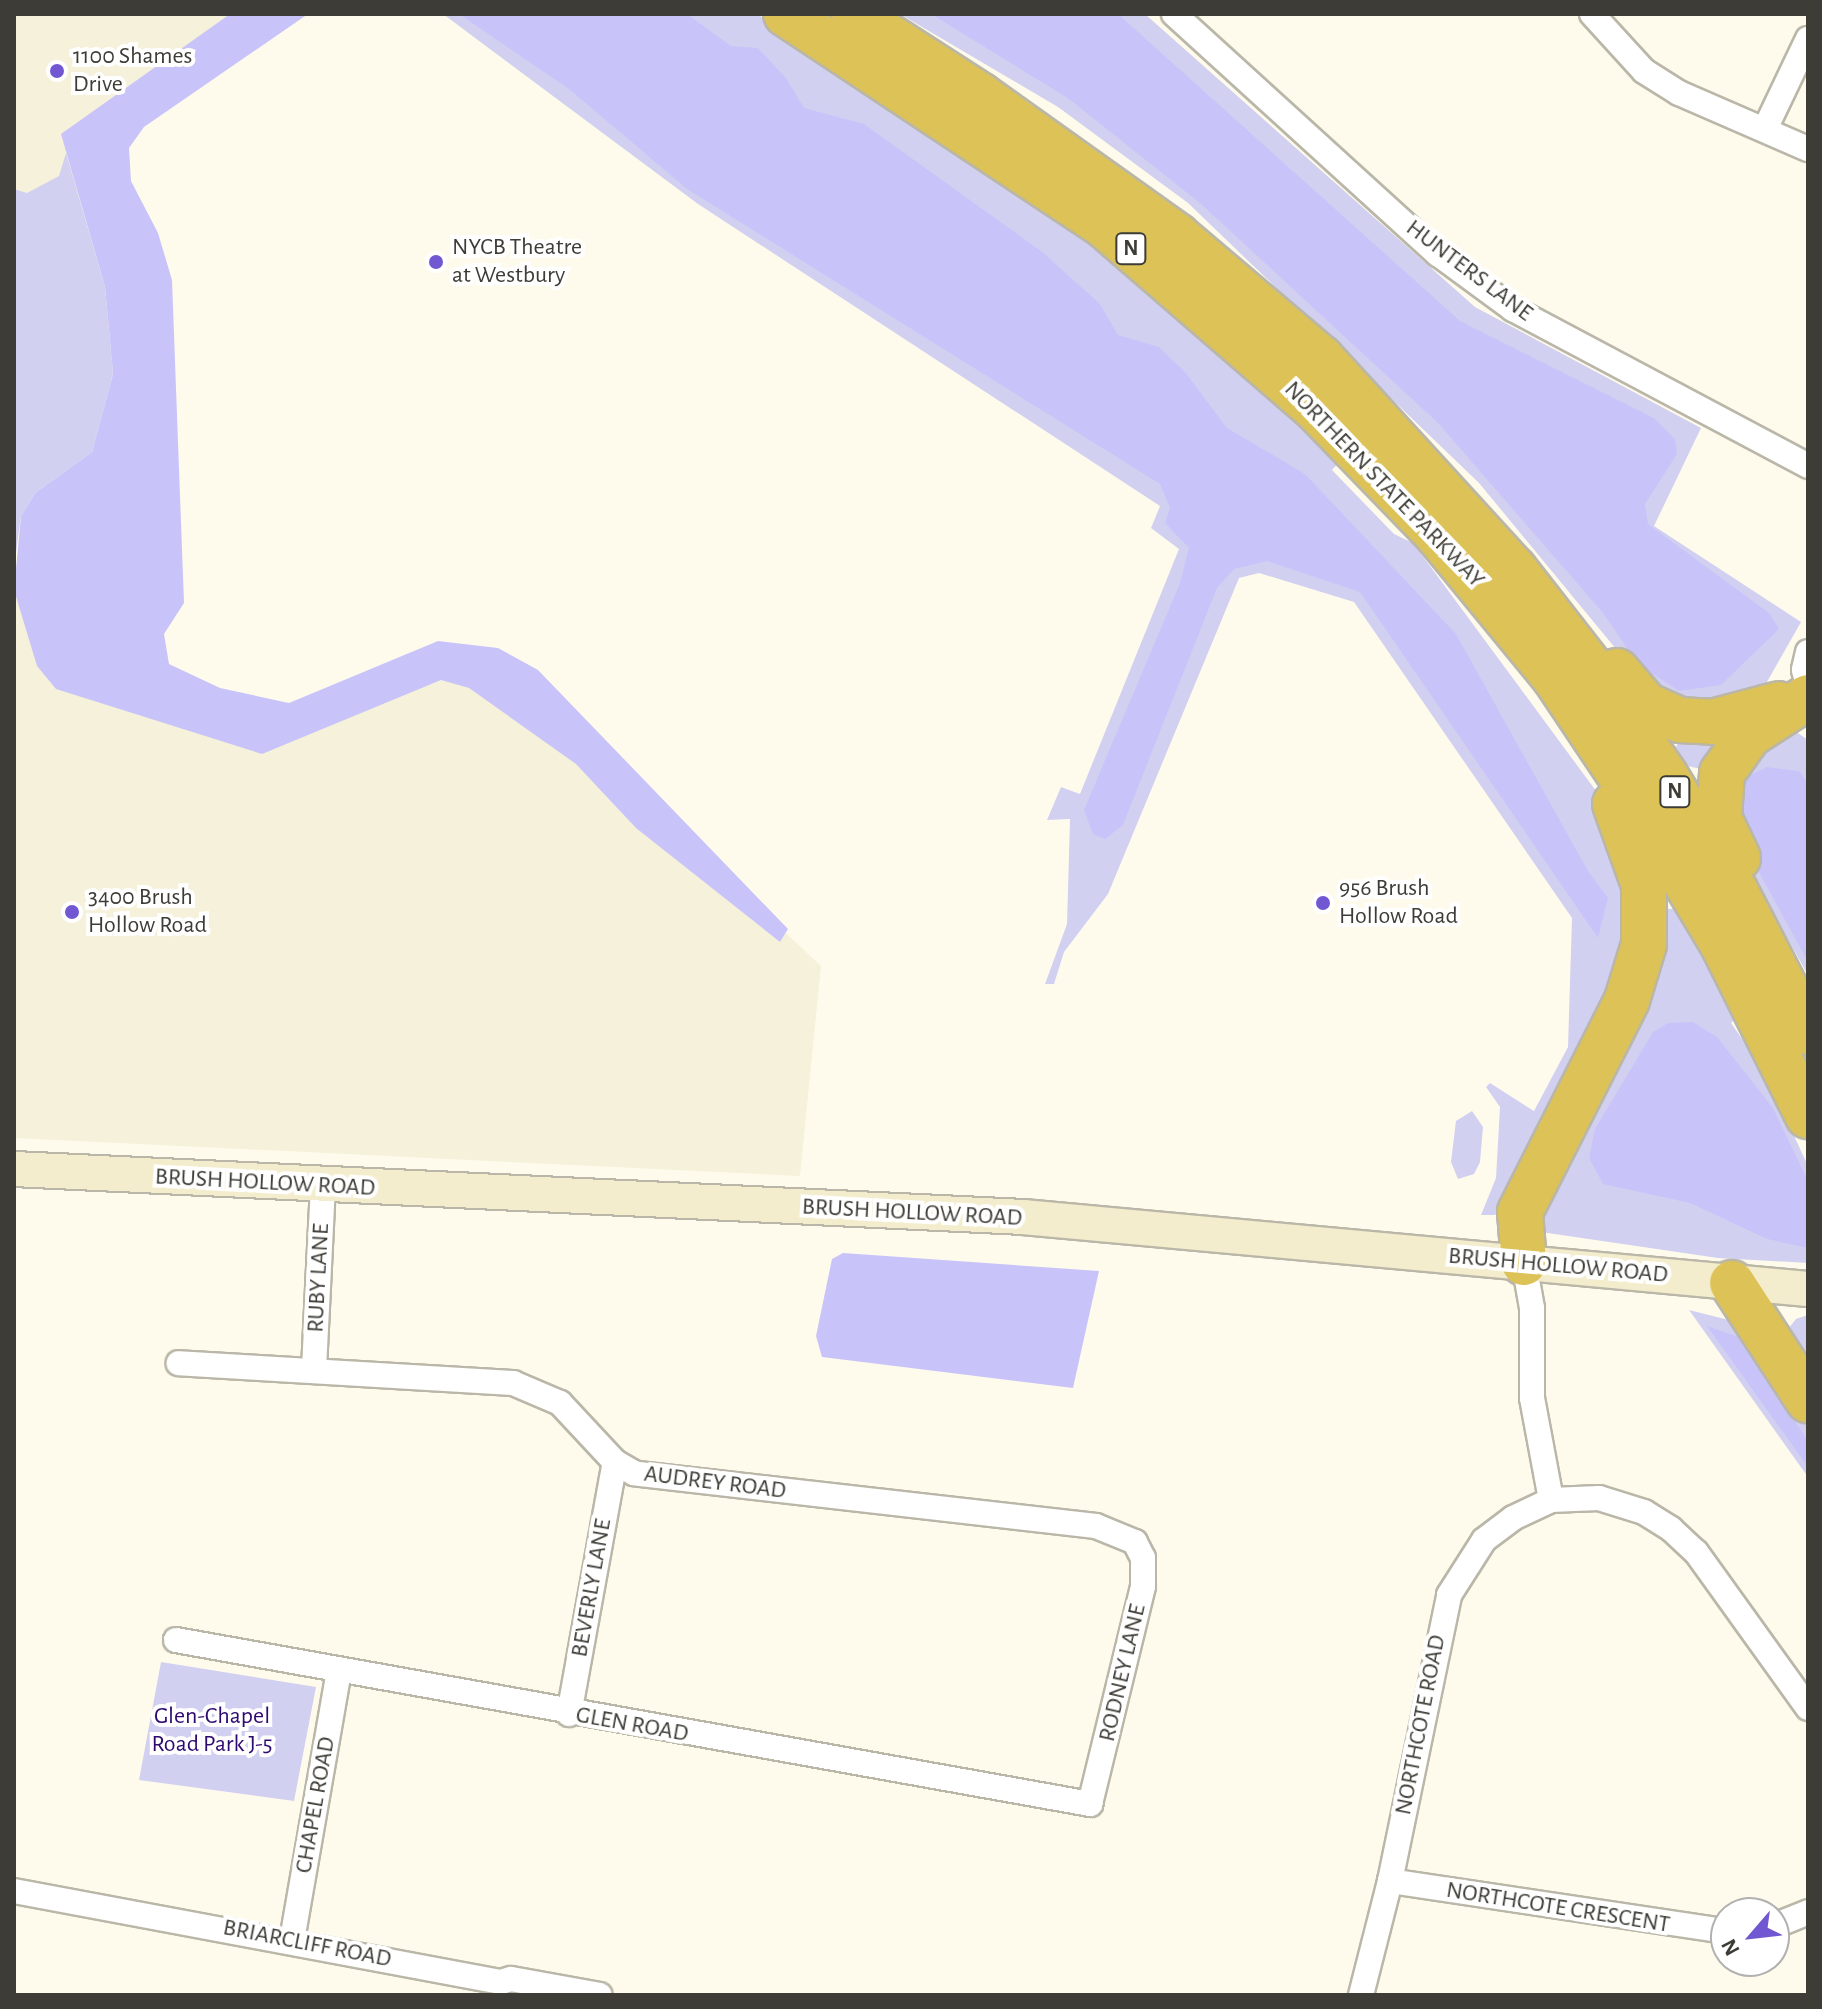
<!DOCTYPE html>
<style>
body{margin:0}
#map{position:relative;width:1822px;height:2009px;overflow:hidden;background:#fffbec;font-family:"Alegreya Sans",sans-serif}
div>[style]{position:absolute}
.built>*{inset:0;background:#f6f1db}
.green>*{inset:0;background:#d2d0f1}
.forest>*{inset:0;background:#c8c4f9}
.roads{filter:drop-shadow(2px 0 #bab7a8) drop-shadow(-2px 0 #bab7a8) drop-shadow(0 2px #bab7a8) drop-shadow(0 -2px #bab7a8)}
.minor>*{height:24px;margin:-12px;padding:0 12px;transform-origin:12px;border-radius:12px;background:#fff}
.secondary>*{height:34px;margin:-17px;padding:0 17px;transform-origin:17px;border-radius:17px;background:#f4edcd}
.motorway>*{height:44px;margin:-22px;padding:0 22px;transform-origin:22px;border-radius:22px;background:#dcc257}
.dots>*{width:22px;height:22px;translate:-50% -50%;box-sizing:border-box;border:4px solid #fff;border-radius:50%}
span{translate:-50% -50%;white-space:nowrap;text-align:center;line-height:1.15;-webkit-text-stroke:8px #fff;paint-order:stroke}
.shield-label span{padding:2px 6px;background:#fff;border:2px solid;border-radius:6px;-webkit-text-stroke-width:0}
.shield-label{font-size:22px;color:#3d3c36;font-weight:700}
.poi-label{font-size:24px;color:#3d3c36}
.left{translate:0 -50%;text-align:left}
.street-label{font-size:24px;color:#3d3c36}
.park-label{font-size:24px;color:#2e0a70}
.frame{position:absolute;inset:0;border:16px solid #3d3c36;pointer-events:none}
.north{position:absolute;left:1710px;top:1897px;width:80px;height:80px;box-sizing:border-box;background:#fff;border:2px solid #b1b1af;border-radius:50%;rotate:242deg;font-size:22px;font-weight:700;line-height:32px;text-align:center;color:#3d3c36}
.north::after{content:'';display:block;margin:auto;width:28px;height:36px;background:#7158d2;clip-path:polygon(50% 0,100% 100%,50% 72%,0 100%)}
</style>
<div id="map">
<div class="built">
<div style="clip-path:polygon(14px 14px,253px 14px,14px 254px)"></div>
<div style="clip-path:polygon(14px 556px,36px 624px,272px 749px,432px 664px,555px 716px,821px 966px,800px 1176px,14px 1138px)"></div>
</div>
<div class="green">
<div style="clip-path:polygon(443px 14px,757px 14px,977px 159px,1130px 270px,1343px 458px,1332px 470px,1394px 534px,1413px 543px,1602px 799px,1633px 927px,1619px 987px,1508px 1206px,1495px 1215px,1481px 1215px,1496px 1178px,1500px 1107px,1486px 1087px,1490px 1083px,1534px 1111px,1568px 1047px,1572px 918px,1354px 602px,1259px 573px,1239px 578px,1108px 894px,1064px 952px,1054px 984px,1045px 984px,1067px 924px,1070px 819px,1047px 820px,1061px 787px,1080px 794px,1179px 549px,1151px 528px,1160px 506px,698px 204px)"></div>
<div style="clip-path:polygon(900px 14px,1145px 14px,1475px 307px,1701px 428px,1654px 526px,1801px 622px,1759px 696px,1693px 717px,1630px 666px,1479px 483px,1188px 203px,1058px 107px)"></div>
<div style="clip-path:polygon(66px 153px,105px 287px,113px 374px,92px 452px,35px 493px,21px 516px,14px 568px,14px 189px,27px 193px,59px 176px)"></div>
<div style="clip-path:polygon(1795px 731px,1808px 740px,1808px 975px,1738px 852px,1741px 758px,1765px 739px)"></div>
<div style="clip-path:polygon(1712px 732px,1718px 746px,1701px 769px,1687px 766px,1676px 747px,1683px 733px)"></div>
<div style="clip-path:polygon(1679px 908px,1738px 1016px,1731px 1023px,1763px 1069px,1808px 1166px,1808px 1263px,1718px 1258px,1541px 1232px,1532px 1215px,1659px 910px)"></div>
<div style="clip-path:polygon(1472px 1111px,1483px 1127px,1480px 1162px,1474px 1174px,1458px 1179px,1451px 1162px,1456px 1121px)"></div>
<div style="clip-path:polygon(1689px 1310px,1733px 1321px,1764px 1357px,1808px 1426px,1808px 1477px)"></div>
<div style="clip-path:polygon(1808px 1315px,1808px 1382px,1784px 1334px,1796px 1319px)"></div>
<div style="clip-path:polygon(161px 1662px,316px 1687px,294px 1801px,139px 1780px)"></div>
</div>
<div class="forest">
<div style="clip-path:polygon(230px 14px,308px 14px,144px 127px,129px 148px,131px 181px,158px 233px,172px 280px,184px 603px,164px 634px,169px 664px,220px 688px,289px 703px,438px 641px,498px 648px,538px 670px,788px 929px,780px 942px,636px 828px,576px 764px,469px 688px,441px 680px,262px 754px,56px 689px,37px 666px,14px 590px,21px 516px,35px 493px,92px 452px,113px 374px,105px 287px,61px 134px)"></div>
<div style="clip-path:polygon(459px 14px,687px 14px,731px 46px,758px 48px,786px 78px,804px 108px,864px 124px,1041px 251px,1100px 304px,1118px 335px,1159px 347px,1185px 372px,1227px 428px,1305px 474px,1456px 634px,1588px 871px,1608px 898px,1598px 938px,1360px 592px,1267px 561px,1234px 569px,1217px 588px,1123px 825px,1105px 839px,1093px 834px,1084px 810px,1180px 583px,1189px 548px,1165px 523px,1170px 508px,1160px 484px,687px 189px,569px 89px)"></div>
<div style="clip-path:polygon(931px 14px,1118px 14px,1460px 321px,1654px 418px,1675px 439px,1677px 454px,1645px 504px,1648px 524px,1769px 613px,1779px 629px,1721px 685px,1679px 691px,1638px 664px,1603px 613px,1438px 423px,1201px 204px,1069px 99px)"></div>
<div style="clip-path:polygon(1767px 767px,1799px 771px,1808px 783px,1808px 962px,1749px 854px,1739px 811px,1746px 777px)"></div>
<div style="clip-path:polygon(1693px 1022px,1717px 1037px,1773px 1108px,1808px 1181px,1808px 1248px,1767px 1239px,1690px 1203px,1603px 1184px,1589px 1158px,1595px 1129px,1653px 1032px,1668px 1023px)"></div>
<div style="clip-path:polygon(843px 1253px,1099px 1271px,1073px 1388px,822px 1357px,816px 1336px,832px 1259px)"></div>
<div style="clip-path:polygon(1707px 1326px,1739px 1337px,1808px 1441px,1808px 1467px)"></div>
</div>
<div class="roads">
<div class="minor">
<div style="left:1174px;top:14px;width:357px;rotate:42.3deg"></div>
<div style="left:1438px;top:254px;width:93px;rotate:36.3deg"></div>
<div style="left:1513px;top:309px;width:334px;rotate:28deg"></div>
<div style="left:1592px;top:14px;width:77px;rotate:47.6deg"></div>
<div style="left:1644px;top:71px;width:41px;rotate:32.2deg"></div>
<div style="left:1679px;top:93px;width:141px;rotate:23.5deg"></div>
<div style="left:1765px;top:129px;width:100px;rotate:-64.5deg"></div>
<div style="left:1808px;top:652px;width:18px;rotate:103deg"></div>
<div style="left:1804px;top:670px;width:16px;rotate:75deg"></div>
<div style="left:1524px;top:1263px;width:46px;rotate:79.9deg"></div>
<div style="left:1532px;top:1308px;width:90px;rotate:90deg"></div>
<div style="left:1532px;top:1398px;width:104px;rotate:79.4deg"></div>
<div style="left:1551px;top:1500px;width:48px;rotate:-2.4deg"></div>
<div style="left:1599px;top:1498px;width:47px;rotate:17.3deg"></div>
<div style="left:1644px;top:1512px;width:32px;rotate:32deg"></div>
<div style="left:1671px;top:1529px;width:34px;rotate:43deg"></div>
<div style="left:1696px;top:1552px;width:192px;rotate:54.3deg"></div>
<div style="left:314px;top:1369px;width:182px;rotate:-87.2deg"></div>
<div style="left:176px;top:1640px;width:929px;rotate:10.17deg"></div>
<div style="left:1090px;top:1804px;width:224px;rotate:-76.3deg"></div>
<div style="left:1143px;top:1586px;width:28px;rotate:-90deg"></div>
<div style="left:1143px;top:1558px;width:18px;rotate:-117deg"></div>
<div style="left:1135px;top:1542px;width:42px;rotate:-157.7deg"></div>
<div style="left:1096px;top:1526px;width:465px;rotate:-173.5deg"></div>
<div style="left:634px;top:1473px;width:22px;rotate:-150deg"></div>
<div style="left:615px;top:1462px;width:81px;rotate:-133deg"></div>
<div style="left:560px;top:1403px;width:51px;rotate:-156.9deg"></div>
<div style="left:513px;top:1383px;width:335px;rotate:-176.6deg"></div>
<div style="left:569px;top:1714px;width:256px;rotate:-79.7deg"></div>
<div style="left:1390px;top:1881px;width:340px;rotate:8.5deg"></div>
<div style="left:14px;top:1891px;width:495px;rotate:10.6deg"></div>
<div style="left:501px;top:1982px;width:10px;rotate:-17deg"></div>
<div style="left:511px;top:1979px;width:90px;rotate:10.2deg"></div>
<div style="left:1774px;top:1926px;width:37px;rotate:-22deg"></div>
<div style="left:292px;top:1940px;width:274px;rotate:-80.1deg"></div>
<div style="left:1361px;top:1995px;width:118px;rotate:-75.7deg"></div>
<div style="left:1390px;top:1881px;width:292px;rotate:-78.3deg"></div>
<div style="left:1449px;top:1595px;width:65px;rotate:-57.5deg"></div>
<div style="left:1484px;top:1540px;width:36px;rotate:-37deg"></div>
<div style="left:1513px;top:1518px;width:42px;rotate:-25.3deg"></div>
</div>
<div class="secondary">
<div style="left:14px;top:1169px;width:1010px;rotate:2.72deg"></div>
<div style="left:1023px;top:1217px;width:788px;rotate:5.24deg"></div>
</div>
<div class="motorway">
<div style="left:786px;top:14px;width:384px;rotate:33.6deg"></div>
<div style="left:1106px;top:227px;width:274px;rotate:40.9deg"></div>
<div style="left:1313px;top:406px;width:177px;rotate:45.9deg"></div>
<div style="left:1436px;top:533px;width:188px;rotate:50.6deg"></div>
<div style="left:1555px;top:678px;width:142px;rotate:56.2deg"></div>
<div style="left:1634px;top:796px;width:174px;rotate:59.1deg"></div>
<div style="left:1723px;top:945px;width:191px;rotate:63.6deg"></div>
<div style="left:854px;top:14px;width:151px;rotate:32.8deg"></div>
<div style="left:981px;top:96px;width:241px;rotate:35.5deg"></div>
<div style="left:1177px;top:236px;width:189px;rotate:40.3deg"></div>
<div style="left:1321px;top:358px;width:286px;rotate:47.6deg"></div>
<div style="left:1514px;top:569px;width:128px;rotate:52deg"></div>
<div style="left:1593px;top:670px;width:127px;rotate:55.6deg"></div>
<div style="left:1665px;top:775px;width:135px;rotate:58.7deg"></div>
<div style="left:1735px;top:890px;width:160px;rotate:62.8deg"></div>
<div style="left:1617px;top:671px;width:45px;rotate:49.5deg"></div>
<div style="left:1646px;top:705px;width:36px;rotate:24deg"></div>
<div style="left:1679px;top:720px;width:33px;rotate:3deg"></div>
<div style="left:1712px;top:722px;width:69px;rotate:-15deg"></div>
<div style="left:1738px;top:858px;width:44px;rotate:-115.4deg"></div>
<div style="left:1719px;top:818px;width:45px;rotate:-86.2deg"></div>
<div style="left:1722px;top:773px;width:47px;rotate:-54.6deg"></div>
<div style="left:1749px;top:735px;width:70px;rotate:-32.8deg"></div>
<div style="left:1524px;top:1263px;width:51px;rotate:-94.5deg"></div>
<div style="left:1520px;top:1212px;width:237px;rotate:-63.2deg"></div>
<div style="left:1627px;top:1000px;width:59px;rotate:-73.1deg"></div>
<div style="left:1644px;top:944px;width:59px;rotate:-90deg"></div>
<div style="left:1644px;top:885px;width:86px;rotate:-109.7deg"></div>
<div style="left:1732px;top:1283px;width:140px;rotate:57deg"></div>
</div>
</div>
<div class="dots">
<div style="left:57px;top:71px;background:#7158d2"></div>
<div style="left:436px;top:262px;background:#7158d2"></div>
<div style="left:1323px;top:903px;background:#7158d2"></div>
<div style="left:72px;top:912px;background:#7158d2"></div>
</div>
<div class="shield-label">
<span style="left:1131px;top:249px">N</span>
<span style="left:1675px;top:792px">N</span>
</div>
<div class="poi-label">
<span class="left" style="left:73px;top:71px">1100 Shames<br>Drive</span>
<span class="left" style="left:452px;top:262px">NYCB Theatre<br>at Westbury</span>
<span class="left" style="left:1339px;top:903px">956 Brush<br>Hollow Road</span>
<span class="left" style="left:88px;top:912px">3400 Brush<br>Hollow Road</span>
</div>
<div class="street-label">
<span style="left:1469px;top:271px;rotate:37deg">HUNTERS LANE</span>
<span style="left:1384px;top:485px;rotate:46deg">NORTHERN STATE PARKWAY</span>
<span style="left:265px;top:1183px;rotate:3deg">BRUSH HOLLOW ROAD</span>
<span style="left:912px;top:1213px;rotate:3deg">BRUSH HOLLOW ROAD</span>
<span style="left:1558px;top:1266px;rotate:5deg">BRUSH HOLLOW ROAD</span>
<span style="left:319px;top:1278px;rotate:-87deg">RUBY LANE</span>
<span style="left:715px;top:1483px;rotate:7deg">AUDREY ROAD</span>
<span style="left:592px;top:1588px;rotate:-80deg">BEVERLY LANE</span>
<span style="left:1123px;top:1673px;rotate:-77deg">RODNEY LANE</span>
<span style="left:632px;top:1725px;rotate:10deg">GLEN ROAD</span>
<span style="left:1421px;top:1725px;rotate:-79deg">NORTHCOTE ROAD</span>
<span style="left:316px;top:1805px;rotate:-80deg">CHAPEL ROAD</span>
<span style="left:1558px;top:1908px;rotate:9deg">NORTHCOTE CRESCENT</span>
<span style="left:307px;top:1944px;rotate:11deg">BRIARCLIFF ROAD</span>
</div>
<div class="park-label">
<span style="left:212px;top:1731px">Glen-Chapel<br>Road Park J-5</span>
</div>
<div class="frame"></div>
<div class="north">N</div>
</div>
